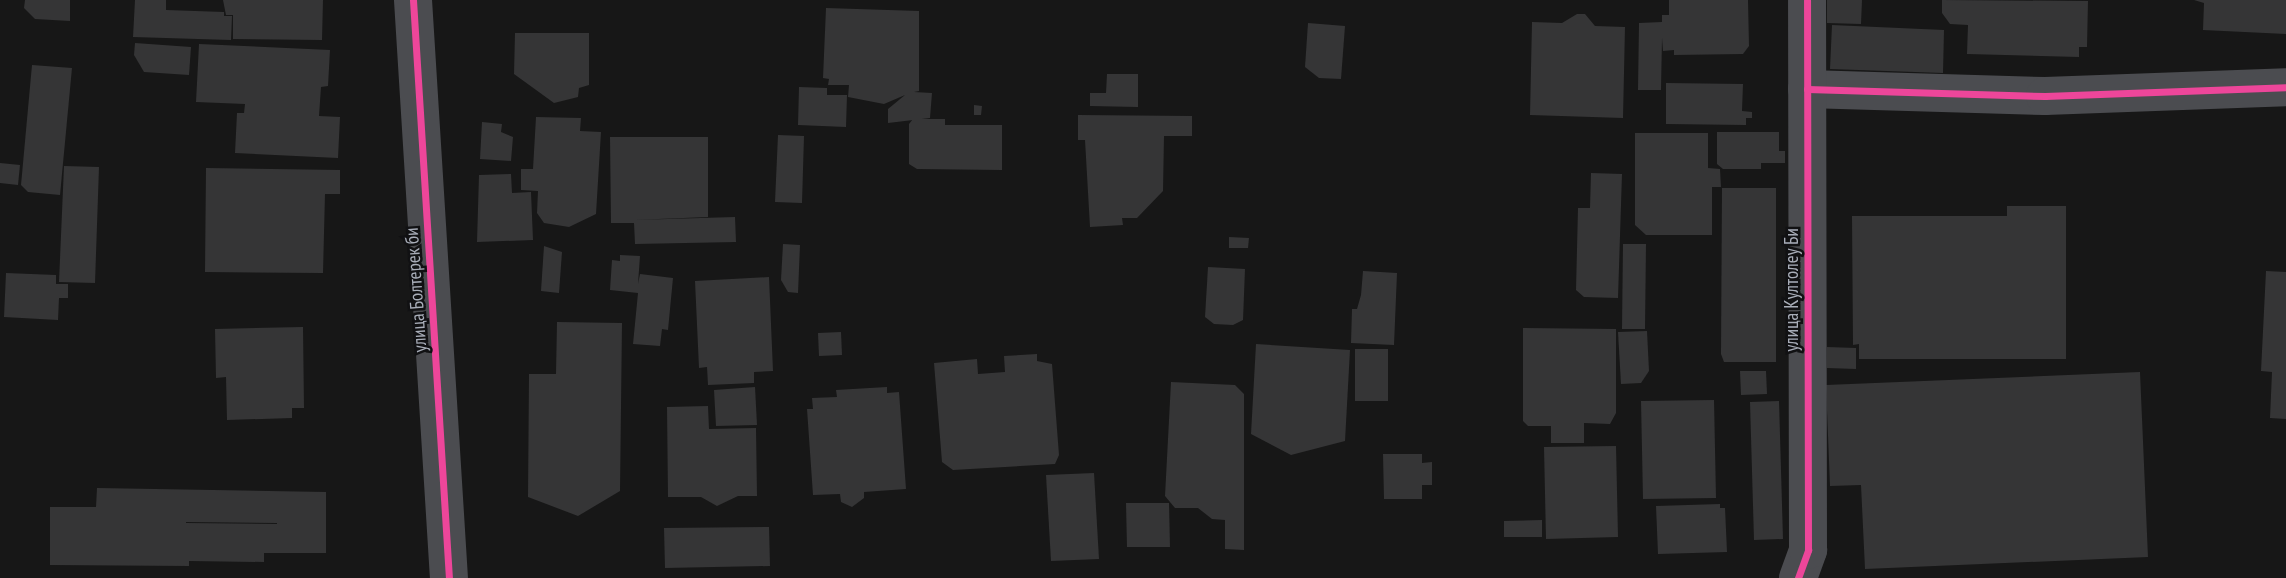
<!DOCTYPE html>
<meta charset="utf-8">
<style>
body{margin:0}
#map{position:relative;width:2286px;height:578px;overflow:hidden;background:#171717;font-family:"PT Sans Narrow",sans-serif}
div>[style]{position:absolute}
.building>*{inset:0;background:#353536}
.street>*{height:38px;margin:-19px;padding:0 19px;transform-origin:19px;border-radius:19px;background:#4b4c50}
.cycleway>*{height:7px;margin:-3.5px;padding:0 3.5px;transform-origin:3.5px;border-radius:3.5px;background:#ed469a}
span{translate:-50% -50%;white-space:nowrap;text-align:center;line-height:1.15;-webkit-text-stroke:5px #111113;paint-order:stroke}
.street-label{font-size:19px;color:#a8adb8}
</style>
<div id="map">
<div class="building">
<i style="clip-path:polygon(25px 0,70px 0,70px 21px,35px 19px,24px 8px)"></i>
<i style="clip-path:polygon(135px 0,166px 0,166px 10px,224px 12px,224px 16px,232px 16px,231px 40px,133px 37px)"></i>
<i style="clip-path:polygon(223px 0,323px 0,322px 40px,233px 39px,233px 15px,226px 15px)"></i>
<i style="clip-path:polygon(1669px 0,1748px 0,1749px 46px,1743px 54px,1674px 55px,1674px 50px,1663px 51px,1662px 38px,1661px 90px,1638px 90px,1639px 23px,1662px 22px,1662px 15px,1669px 15px)"></i>
<i style="clip-path:polygon(1827px 0,1862px 0,1861px 24px,1827px 23px)"></i>
<i style="clip-path:polygon(1942px 0,2088px 1px,2087px 47px,2079px 47px,2079px 57px,1967px 54px,1968px 25px,1950px 24px,1942px 13px)"></i>
<i style="clip-path:polygon(2194px 0,2286px 0,2286px 34px,2203px 30px,2204px 3px)"></i>
<i style="clip-path:polygon(826px 8px,919px 11px,919px 91px,914px 92px,932px 93px,930px 118px,888px 123px,888px 109px,905px 95px,884px 104px,848px 97px,849px 85px,828px 85px,829px 79px,823px 78px)"></i>
<i style="clip-path:polygon(1577px 14px,1585px 14px,1595px 26px,1625px 27px,1623px 118px,1530px 115px,1532px 22px,1562px 23px)"></i>
<i style="clip-path:polygon(1308px 23px,1345px 26px,1341px 79px,1319px 78px,1305px 67px)"></i>
<i style="clip-path:polygon(1832px 25px,1944px 30px,1943px 73px,1830px 69px)"></i>
<i style="clip-path:polygon(515px 33px,589px 33px,589px 85px,579px 88px,578px 97px,554px 103px,514px 74px)"></i>
<i style="clip-path:polygon(135px 43px,191px 47px,189px 75px,144px 72px,134px 55px)"></i>
<i style="clip-path:polygon(199px 44px,330px 50px,328px 86px,321px 87px,319px 116px,340px 117px,338px 158px,235px 153px,237px 113px,244px 113px,245px 104px,196px 102px)"></i>
<i style="clip-path:polygon(32px 65px,72px 68px,60px 195px,28px 192px,21px 185px)"></i>
<i style="clip-path:polygon(1107px 74px,1138px 74px,1138px 107px,1090px 106px,1090px 93px,1106px 93px)"></i>
<i style="clip-path:polygon(1666px 83px,1743px 84px,1742px 111px,1752px 112px,1752px 118px,1746px 118px,1746px 125px,1666px 124px)"></i>
<i style="clip-path:polygon(799px 87px,827px 88px,827px 95px,847px 95px,846px 127px,798px 125px)"></i>
<i style="clip-path:polygon(974px 105px,982px 106px,981px 115px,974px 115px)"></i>
<i style="clip-path:polygon(1078px 115px,1192px 116px,1192px 136px,1164px 136px,1163px 191px,1137px 218px,1122px 218px,1123px 225px,1090px 227px,1085px 140px,1078px 140px)"></i>
<i style="clip-path:polygon(536px 117px,581px 118px,580px 131px,601px 132px,596px 214px,569px 227px,544px 223px,537px 213px,538px 191px,521px 190px,521px 169px,533px 169px)"></i>
<i style="clip-path:polygon(913px 119px,945px 119px,945px 125px,1002px 125px,1002px 170px,917px 169px,909px 164px,909px 124px)"></i>
<i style="clip-path:polygon(482px 122px,502px 124px,501px 132px,513px 137px,511px 161px,480px 159px)"></i>
<i style="clip-path:polygon(1717px 132px,1779px 132px,1779px 151px,1785px 151px,1785px 163px,1761px 163px,1761px 169px,1723px 169px,1717px 164px)"></i>
<i style="clip-path:polygon(1635px 133px,1708px 133px,1708px 168px,1720px 169px,1721px 187px,1712px 187px,1712px 235px,1646px 235px,1635px 225px)"></i>
<i style="clip-path:polygon(778px 135px,804px 136px,802px 203px,775px 202px)"></i>
<i style="clip-path:polygon(610px 137px,708px 137px,708px 217px,634px 220px,735px 217px,736px 242px,635px 244px,634px 223px,611px 223px)"></i>
<i style="clip-path:polygon(0 163px,20px 165px,18px 185px,0 183px)"></i>
<i style="clip-path:polygon(64px 166px,99px 167px,95px 283px,59px 282px)"></i>
<i style="clip-path:polygon(206px 168px,340px 170px,340px 194px,325px 194px,323px 273px,205px 272px)"></i>
<i style="clip-path:polygon(1591px 173px,1622px 174px,1618px 298px,1584px 297px,1576px 290px,1578px 208px,1590px 208px)"></i>
<i style="clip-path:polygon(511px 174px,512px 193px,531px 192px,533px 240px,477px 242px,479px 175px)"></i>
<i style="clip-path:polygon(1722px 188px,1776px 188px,1776px 362px,1724px 362px,1721px 354px)"></i>
<i style="clip-path:polygon(2007px 206px,2066px 206px,2066px 359px,1859px 359px,1859px 344px,1853px 345px,1852px 216px,2007px 216px)"></i>
<i style="clip-path:polygon(1229px 237px,1249px 238px,1248px 248px,1229px 248px)"></i>
<i style="clip-path:polygon(783px 244px,800px 245px,798px 293px,788px 292px,781px 280px)"></i>
<i style="clip-path:polygon(1623px 244px,1646px 244px,1645px 329px,1622px 329px)"></i>
<i style="clip-path:polygon(544px 246px,562px 252px,559px 293px,541px 291px)"></i>
<i style="clip-path:polygon(620px 255px,640px 256px,638px 284px,640px 274px,673px 278px,668px 330px,662px 329px,660px 346px,633px 344px,638px 293px,610px 290px,612px 260px,620px 261px)"></i>
<i style="clip-path:polygon(1208px 267px,1245px 269px,1243px 320px,1233px 325px,1214px 324px,1205px 317px)"></i>
<i style="clip-path:polygon(1363px 271px,1397px 273px,1394px 345px,1351px 343px,1352px 309px,1357px 309px,1361px 295px)"></i>
<i style="clip-path:polygon(2266px 271px,2286px 272px,2286px 419px,2270px 418px,2272px 372px,2261px 371px)"></i>
<i style="clip-path:polygon(6px 273px,56px 275px,56px 284px,68px 284px,68px 298px,59px 298px,58px 320px,4px 317px)"></i>
<i style="clip-path:polygon(769px 277px,773px 371px,754px 372px,754px 383px,708px 385px,707px 367px,699px 368px,695px 281px)"></i>
<i style="clip-path:polygon(557px 322px,622px 323px,620px 491px,578px 516px,528px 497px,529px 374px,556px 374px)"></i>
<i style="clip-path:polygon(303px 327px,304px 408px,292px 408px,292px 418px,227px 420px,226px 377px,216px 378px,215px 329px)"></i>
<i style="clip-path:polygon(1523px 328px,1616px 329px,1616px 413px,1610px 424px,1584px 423px,1584px 443px,1551px 443px,1551px 426px,1528px 426px,1523px 421px)"></i>
<i style="clip-path:polygon(1647px 331px,1649px 371px,1641px 383px,1621px 384px,1618px 332px)"></i>
<i style="clip-path:polygon(841px 332px,842px 355px,819px 356px,818px 333px)"></i>
<i style="clip-path:polygon(1256px 344px,1350px 350px,1345px 441px,1291px 455px,1251px 434px)"></i>
<i style="clip-path:polygon(1827px 347px,1856px 348px,1856px 369px,1827px 368px)"></i>
<i style="clip-path:polygon(1355px 349px,1388px 349px,1388px 401px,1355px 401px)"></i>
<i style="clip-path:polygon(1037px 354px,1037px 361px,1052px 364px,1059px 455px,1055px 464px,953px 470px,942px 462px,934px 363px,977px 359px,978px 374px,1005px 372px,1004px 356px)"></i>
<i style="clip-path:polygon(1740px 371px,1766px 371px,1767px 394px,1741px 395px)"></i>
<i style="clip-path:polygon(2140px 372px,2148px 557px,1865px 569px,1861px 485px,1830px 486px,1826px 385px)"></i>
<i style="clip-path:polygon(1171px 382px,1235px 385px,1244px 394px,1244px 550px,1225px 549px,1225px 520px,1212px 519px,1198px 508px,1175px 508px,1165px 496px)"></i>
<i style="clip-path:polygon(755px 387px,757px 425px,716px 426px,714px 390px)"></i>
<i style="clip-path:polygon(887px 387px,887px 393px,899px 392px,906px 489px,864px 492px,864px 498px,852px 507px,841px 502px,840px 494px,813px 495px,807px 409px,813px 409px,812px 398px,837px 397px,836px 390px)"></i>
<i style="clip-path:polygon(1714px 400px,1716px 498px,1643px 499px,1641px 401px)"></i>
<i style="clip-path:polygon(1779px 401px,1783px 539px,1754px 540px,1750px 402px)"></i>
<i style="clip-path:polygon(708px 406px,709px 429px,756px 428px,757px 496px,738px 496px,717px 506px,701px 497px,668px 497px,667px 407px)"></i>
<i style="clip-path:polygon(1616px 446px,1618px 537px,1546px 539px,1544px 447px)"></i>
<i style="clip-path:polygon(1383px 454px,1422px 454px,1422px 463px,1432px 462px,1432px 485px,1422px 485px,1422px 499px,1384px 499px)"></i>
<i style="clip-path:polygon(1094px 473px,1099px 559px,1051px 561px,1046px 475px)"></i>
<i style="clip-path:polygon(evenodd,97px 488px,326px 492px,326px 553px,264px 553px,264px 562px,189px 561px,189px 566px,50px 565px,50px 507px,96px 507px,97px 488px,186px 522px,277px 523px,277px 524px,186px 523px,186px 522px)"></i>
<i style="clip-path:polygon(1126px 503px,1169px 503px,1170px 547px,1127px 547px)"></i>
<i style="clip-path:polygon(1720px 504px,1720px 508px,1725px 508px,1727px 552px,1658px 554px,1656px 506px)"></i>
<i style="clip-path:polygon(1542px 520px,1542px 537px,1504px 537px,1504px 521px)"></i>
<i style="clip-path:polygon(769px 527px,770px 566px,665px 568px,664px 528px)"></i>
</div>
<div class="street">
<i style="left:413px;top:0;width:579px;rotate:86.44deg"></i>
<i style="left:1807px;top:89px;width:238px;rotate:1.7deg"></i>
<i style="left:2045px;top:96px;width:241px;rotate:-2.1deg"></i>
<i style="left:1798px;top:578px;width:30px;rotate:-70deg"></i>
<i style="left:1808px;top:550px;width:550px;rotate:-90.1deg"></i>
</div>
<div class="cycleway">
<i style="left:413px;top:0;width:579px;rotate:86.44deg"></i>
<i style="left:1807px;top:89px;width:238px;rotate:1.7deg"></i>
<i style="left:2045px;top:96px;width:241px;rotate:-2.1deg"></i>
<i style="left:1798px;top:578px;width:30px;rotate:-70deg"></i>
<i style="left:1808px;top:550px;width:550px;rotate:-90.1deg"></i>
</div>
<div class="street-label">
<span style="left:416px;top:290px;rotate:-94deg">улица Болтерек би</span>
<span style="left:1792px;top:290px;rotate:-90deg">улица Култолеу Би</span>
</div>
</div>
